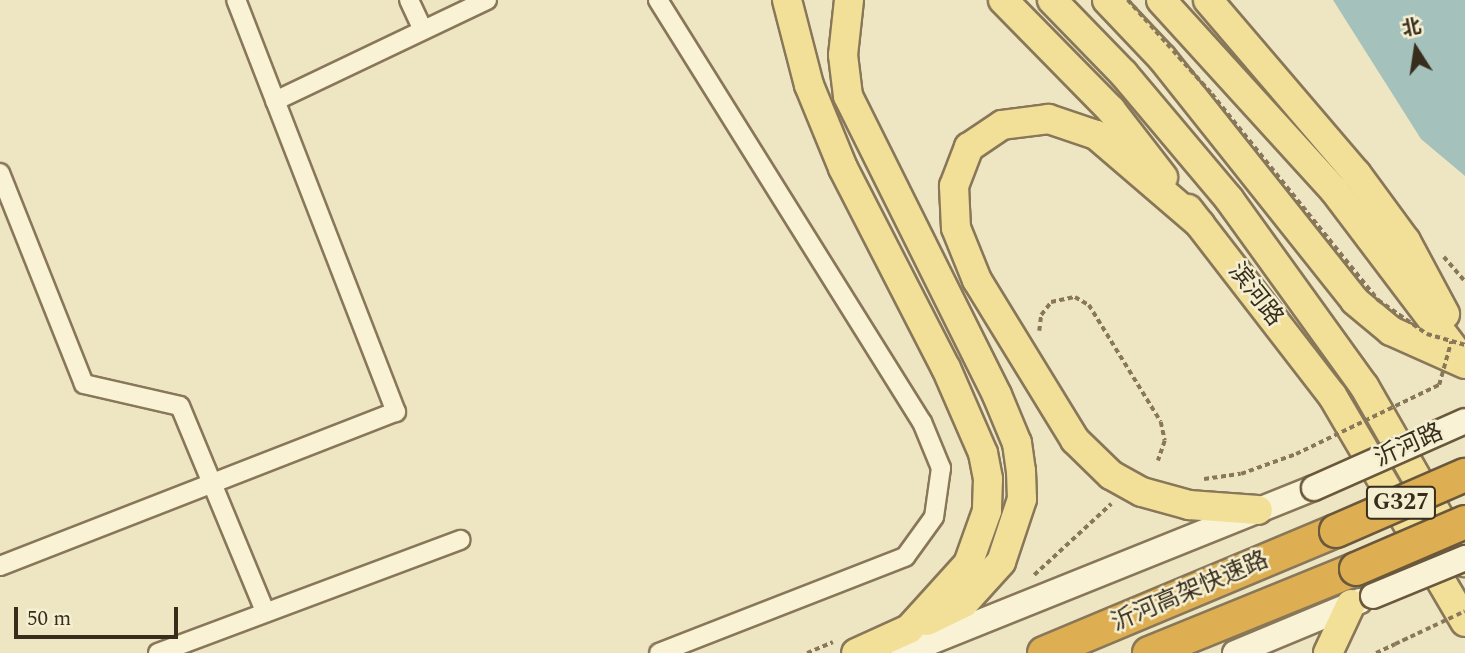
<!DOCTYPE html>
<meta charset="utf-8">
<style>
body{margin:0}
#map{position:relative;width:1465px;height:653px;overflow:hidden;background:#eee6c2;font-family:Spectral,"Noto Sans SC",serif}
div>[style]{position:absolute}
.water>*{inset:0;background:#a4c1bb}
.path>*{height:3.5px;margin-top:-1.75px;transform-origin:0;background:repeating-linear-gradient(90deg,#887759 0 5px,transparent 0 8.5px)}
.roads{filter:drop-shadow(2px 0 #887759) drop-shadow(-2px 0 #887759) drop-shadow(0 2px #887759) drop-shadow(0 -2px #887759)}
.street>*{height:18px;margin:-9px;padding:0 9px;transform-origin:9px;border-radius:9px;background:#f9f2d5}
.secondary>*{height:24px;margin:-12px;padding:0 12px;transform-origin:12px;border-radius:12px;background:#f9f2d5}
.primary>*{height:28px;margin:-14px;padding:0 14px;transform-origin:14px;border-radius:14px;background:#f2e099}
.highway>*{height:32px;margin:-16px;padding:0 16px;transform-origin:16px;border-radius:16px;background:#deaf52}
.path-bridge>*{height:3.5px;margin-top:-1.75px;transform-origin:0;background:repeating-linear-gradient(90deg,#887759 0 5px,transparent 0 8.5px)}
.bridges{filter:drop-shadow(2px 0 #6a583c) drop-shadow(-2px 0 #6a583c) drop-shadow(0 2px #6a583c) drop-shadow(0 -2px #6a583c)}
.secondary-bridge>*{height:24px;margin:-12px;padding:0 12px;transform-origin:12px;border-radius:12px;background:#f9f2d5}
.highway-bridge>*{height:32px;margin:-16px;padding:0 16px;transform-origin:16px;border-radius:16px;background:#deaf52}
span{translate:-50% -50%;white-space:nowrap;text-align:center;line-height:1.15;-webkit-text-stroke:5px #f5efd1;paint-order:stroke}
.shield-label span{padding:2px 5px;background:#f5efd1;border:2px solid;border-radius:5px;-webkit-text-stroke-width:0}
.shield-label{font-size:23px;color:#382d1d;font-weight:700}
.street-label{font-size:24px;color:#382d1d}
.north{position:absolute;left:1381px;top:14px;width:70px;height:70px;-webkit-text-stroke:5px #f5efd1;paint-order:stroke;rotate:348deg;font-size:19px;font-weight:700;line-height:28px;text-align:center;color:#382d1d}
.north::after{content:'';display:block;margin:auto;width:24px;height:32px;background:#382d1d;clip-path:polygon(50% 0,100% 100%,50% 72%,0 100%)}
.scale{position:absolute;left:14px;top:607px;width:164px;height:32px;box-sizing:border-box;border:4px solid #382d1d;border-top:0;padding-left:9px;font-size:21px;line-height:24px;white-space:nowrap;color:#382d1d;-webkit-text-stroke:5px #f5efd1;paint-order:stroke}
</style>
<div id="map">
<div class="water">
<i style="clip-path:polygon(1333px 0,1465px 0,1465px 176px,1421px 139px)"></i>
</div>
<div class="path">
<i style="left:1444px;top:257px;width:32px;rotate:49deg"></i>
<i style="left:1039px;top:331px;width:16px;rotate:-83deg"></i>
<i style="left:1041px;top:315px;width:16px;rotate:-52deg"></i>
<i style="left:1051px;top:302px;width:25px;rotate:-12deg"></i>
<i style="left:1075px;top:297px;width:16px;rotate:30deg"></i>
<i style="left:1089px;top:305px;width:137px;rotate:58.4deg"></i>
<i style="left:1161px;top:422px;width:19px;rotate:78deg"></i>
<i style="left:1165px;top:441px;width:21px;rotate:109deg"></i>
<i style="left:1204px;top:479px;width:37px;rotate:-8deg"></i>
<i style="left:1241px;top:474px;width:59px;rotate:-20deg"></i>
<i style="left:1034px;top:575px;width:105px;rotate:-42.7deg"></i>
<i style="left:807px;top:653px;width:28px;rotate:-23deg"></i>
<i style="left:1376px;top:653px;width:21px;rotate:-25deg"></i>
</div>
<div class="roads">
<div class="street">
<i style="left:409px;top:0;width:33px;rotate:65deg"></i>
<i style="left:658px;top:0;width:498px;rotate:58deg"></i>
<i style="left:922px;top:422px;width:50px;rotate:67.6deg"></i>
<i style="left:941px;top:468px;width:49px;rotate:98.1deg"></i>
<i style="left:934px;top:517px;width:49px;rotate:125.9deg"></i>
<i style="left:905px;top:557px;width:264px;rotate:158.7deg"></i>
<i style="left:275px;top:101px;width:235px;rotate:-25.5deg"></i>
<i style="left:0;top:173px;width:227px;rotate:68.3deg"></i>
<i style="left:84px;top:384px;width:98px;rotate:12.9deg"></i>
<i style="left:180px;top:406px;width:222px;rotate:67.5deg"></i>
<i style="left:0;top:566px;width:425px;rotate:-21.3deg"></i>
<i style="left:396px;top:412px;width:442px;rotate:-111.2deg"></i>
<i style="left:158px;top:653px;width:323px;rotate:-20.5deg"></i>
</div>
<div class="secondary">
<i style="left:903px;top:653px;width:443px;rotate:-21.9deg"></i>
<i style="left:1235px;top:653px;width:135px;rotate:-22.6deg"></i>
</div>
<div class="primary">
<i style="left:787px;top:0;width:88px;rotate:75.5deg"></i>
<i style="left:809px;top:85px;width:90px;rotate:67.7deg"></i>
<i style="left:843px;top:168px;width:225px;rotate:62.8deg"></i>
<i style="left:946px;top:368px;width:93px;rotate:66.5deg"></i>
<i style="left:983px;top:453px;width:26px;rotate:79deg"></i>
<i style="left:988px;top:479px;width:32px;rotate:92deg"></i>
<i style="left:987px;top:511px;width:56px;rotate:109.7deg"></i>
<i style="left:968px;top:564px;width:88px;rotate:132.2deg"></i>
<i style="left:909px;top:629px;width:58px;rotate:155.6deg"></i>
<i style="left:849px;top:0;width:55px;rotate:96.2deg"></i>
<i style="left:843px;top:55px;width:41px;rotate:83deg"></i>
<i style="left:848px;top:96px;width:334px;rotate:63.5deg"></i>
<i style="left:997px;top:395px;width:52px;rotate:67.4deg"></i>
<i style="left:1017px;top:443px;width:28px;rotate:82deg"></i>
<i style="left:1021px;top:471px;width:28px;rotate:88deg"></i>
<i style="left:1022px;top:499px;width:66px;rotate:108.4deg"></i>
<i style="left:1001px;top:562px;width:55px;rotate:132.1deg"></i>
<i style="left:964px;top:603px;width:41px;rotate:154.1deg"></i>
<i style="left:1003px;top:0;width:154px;rotate:45.5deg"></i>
<i style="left:1111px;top:110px;width:85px;rotate:52.2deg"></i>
<i style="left:1052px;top:0;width:102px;rotate:45.8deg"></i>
<i style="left:1123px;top:73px;width:165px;rotate:49.9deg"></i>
<i style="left:1229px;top:199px;width:231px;rotate:54.2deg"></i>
<i style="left:1364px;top:386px;width:203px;rotate:60.2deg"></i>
<i style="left:1107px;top:0;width:80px;rotate:46.5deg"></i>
<i style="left:1162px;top:58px;width:310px;rotate:51.5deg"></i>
<i style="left:1355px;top:301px;width:47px;rotate:39.8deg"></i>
<i style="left:1391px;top:331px;width:81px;rotate:24deg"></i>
<i style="left:1161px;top:0;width:257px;rotate:47.7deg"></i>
<i style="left:1334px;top:190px;width:217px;rotate:52.9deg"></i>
<i style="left:1208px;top:0;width:228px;rotate:49.5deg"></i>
<i style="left:1356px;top:173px;width:84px;rotate:53.7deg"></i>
<i style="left:1406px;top:241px;width:83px;rotate:61.9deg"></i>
<i style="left:1188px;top:209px;width:235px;rotate:52.3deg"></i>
<i style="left:1332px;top:395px;width:263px;rotate:59.6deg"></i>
<i style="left:1200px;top:224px;width:137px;rotate:-139.4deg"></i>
<i style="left:1096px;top:135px;width:50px;rotate:-161.2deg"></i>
<i style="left:1049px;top:119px;width:47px;rotate:172.7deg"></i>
<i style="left:1002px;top:125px;width:40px;rotate:146deg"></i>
<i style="left:969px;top:147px;width:42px;rotate:111deg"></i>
<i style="left:954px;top:186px;width:42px;rotate:87.3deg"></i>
<i style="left:956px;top:228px;width:56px;rotate:68deg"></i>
<i style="left:977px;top:280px;width:188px;rotate:58.5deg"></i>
<i style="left:1075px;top:440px;width:50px;rotate:44.2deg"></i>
<i style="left:1111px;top:475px;width:35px;rotate:29deg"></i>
<i style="left:1142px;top:492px;width:49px;rotate:15.5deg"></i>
<i style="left:1189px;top:505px;width:69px;rotate:4.1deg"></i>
<i style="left:1328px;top:653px;width:54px;rotate:-64.9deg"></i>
</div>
<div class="highway">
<i style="left:1044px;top:653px;width:316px;rotate:-22.7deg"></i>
<i style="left:1149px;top:653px;width:223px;rotate:-22.1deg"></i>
</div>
</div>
<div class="path-bridge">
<i style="left:1128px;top:0;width:126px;rotate:48.2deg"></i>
<i style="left:1212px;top:94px;width:265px;rotate:51.1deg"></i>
<i style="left:1378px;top:300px;width:60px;rotate:34.8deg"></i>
<i style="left:1427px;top:334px;width:40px;rotate:16deg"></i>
<i style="left:1296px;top:454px;width:159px;rotate:-25.8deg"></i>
<i style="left:1439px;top:385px;width:45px;rotate:-74.4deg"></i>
<i style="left:1395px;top:644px;width:77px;rotate:-25.2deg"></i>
</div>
<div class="bridges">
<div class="secondary-bridge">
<i style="left:1314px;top:488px;width:165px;rotate:-23.9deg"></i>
<i style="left:1373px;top:596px;width:100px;rotate:-22.4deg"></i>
</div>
<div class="highway-bridge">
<i style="left:1336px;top:531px;width:141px;rotate:-23.5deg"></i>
<i style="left:1356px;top:569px;width:119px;rotate:-23.3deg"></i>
</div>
</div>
<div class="shield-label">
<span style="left:1401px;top:503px">G327</span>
</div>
<div class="street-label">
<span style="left:1255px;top:295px;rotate:52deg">滨河路</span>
<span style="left:1409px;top:446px;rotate:-24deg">沂河路</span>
<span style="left:1190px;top:592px;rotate:-23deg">沂河高架快速路</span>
</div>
<div class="north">北</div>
<div class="scale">50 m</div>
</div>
